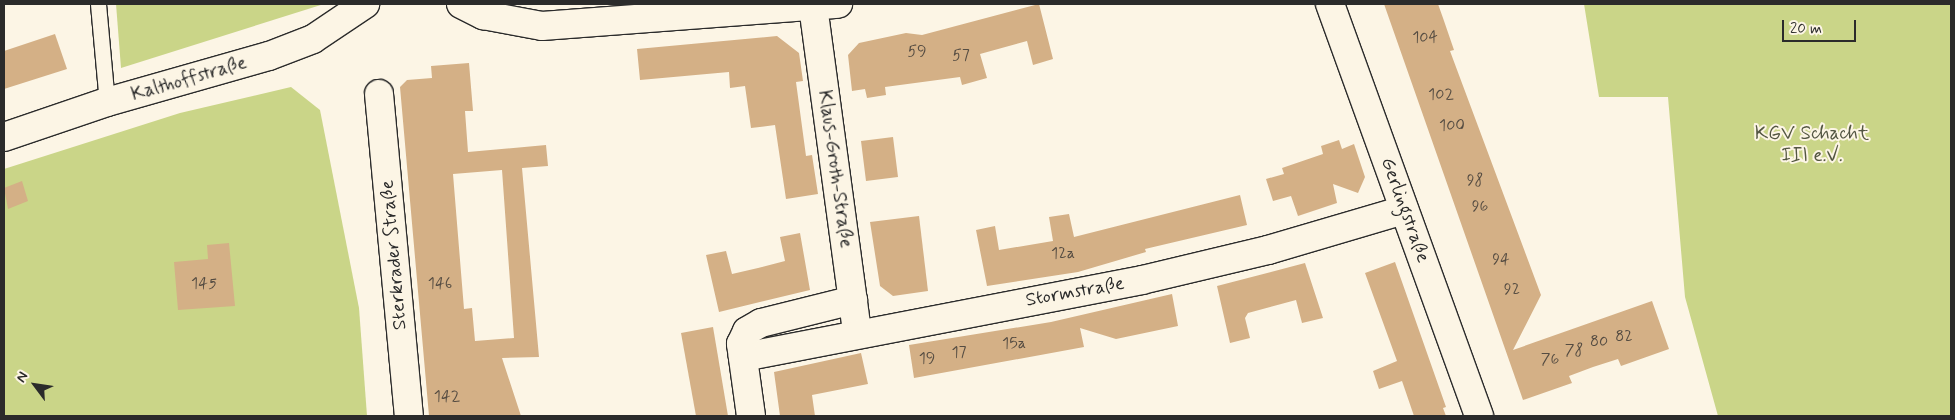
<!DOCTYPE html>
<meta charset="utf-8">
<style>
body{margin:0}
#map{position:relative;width:1955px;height:420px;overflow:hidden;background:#fcf5e5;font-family:Mynerve,sans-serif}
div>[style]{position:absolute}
.green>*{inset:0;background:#cad588}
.building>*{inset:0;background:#d4b086}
.roads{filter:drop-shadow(1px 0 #2b2b2b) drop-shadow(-1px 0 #2b2b2b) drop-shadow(0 1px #2b2b2b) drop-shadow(0 -1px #2b2b2b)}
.lane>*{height:15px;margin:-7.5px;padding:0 7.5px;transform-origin:7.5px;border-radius:7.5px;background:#fcf5e5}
.street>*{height:28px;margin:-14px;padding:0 14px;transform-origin:14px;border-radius:14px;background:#fcf5e5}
span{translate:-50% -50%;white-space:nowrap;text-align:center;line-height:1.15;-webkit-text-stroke:4px #fcf5e5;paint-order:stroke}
.number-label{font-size:16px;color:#554c42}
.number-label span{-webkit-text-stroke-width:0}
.street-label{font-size:19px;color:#2b2b2b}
.park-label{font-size:19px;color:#535642}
.frame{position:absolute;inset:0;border:5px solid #2b2b2b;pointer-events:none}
.north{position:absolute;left:10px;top:360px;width:50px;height:50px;-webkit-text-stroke:4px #fcf5e5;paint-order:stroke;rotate:301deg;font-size:14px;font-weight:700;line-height:20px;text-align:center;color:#2b2b2b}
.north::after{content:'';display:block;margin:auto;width:18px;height:22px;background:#2b2b2b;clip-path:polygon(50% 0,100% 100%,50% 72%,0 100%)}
.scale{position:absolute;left:1782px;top:20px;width:74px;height:22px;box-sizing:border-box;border:2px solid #2b2b2b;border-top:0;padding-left:6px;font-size:15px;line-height:18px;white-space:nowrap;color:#2b2b2b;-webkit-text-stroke:4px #fcf5e5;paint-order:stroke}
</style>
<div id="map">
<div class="green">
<i style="clip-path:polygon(116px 4px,324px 4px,121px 68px)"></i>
<i style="clip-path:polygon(1584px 4px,1951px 4px,1951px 416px,1718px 416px,1685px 297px,1668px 97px,1599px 97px)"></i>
<i style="clip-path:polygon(291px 87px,320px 110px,359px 308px,367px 416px,4px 416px,4px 169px,180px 113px)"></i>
</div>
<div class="building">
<i style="clip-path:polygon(1039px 4px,1053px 59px,1033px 65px,1027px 41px,980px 54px,987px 78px,962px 85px,960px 77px,885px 87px,886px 95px,867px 98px,865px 89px,852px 91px,848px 55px,859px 43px,906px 33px,922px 35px)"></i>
<i style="clip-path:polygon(1384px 4px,1438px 4px,1443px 18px,1454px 50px,1450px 51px,1541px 295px,1513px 350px,1652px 301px,1669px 349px,1621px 366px,1618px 359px,1593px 367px,1569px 376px,1572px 383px,1523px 400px)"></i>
<i style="clip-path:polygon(55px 34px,67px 69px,4px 89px,4px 51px)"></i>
<i style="clip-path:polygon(777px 36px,799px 53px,803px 81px,796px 82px,806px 156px,812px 155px,818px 194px,786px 199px,775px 125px,751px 128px,745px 86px,730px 88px,729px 72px,640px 80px,637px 49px)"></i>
<i style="clip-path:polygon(evenodd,469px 63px,473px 111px,465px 111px,468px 152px,546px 145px,548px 166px,522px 168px,539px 357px,502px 358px,521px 416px,429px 416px,400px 87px,407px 80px,432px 78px,431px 66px,469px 63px,502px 170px,514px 338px,475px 341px,472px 308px,464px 309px,453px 174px,502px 170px)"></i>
<i style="clip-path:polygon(893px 137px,898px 177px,866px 181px,861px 141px)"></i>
<i style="clip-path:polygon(1339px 140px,1342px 149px,1354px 144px,1365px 177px,1358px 193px,1333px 184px,1337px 203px,1298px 216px,1291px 196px,1273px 201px,1266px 179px,1284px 174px,1282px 168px,1323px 154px,1321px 146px)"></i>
<i style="clip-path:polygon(22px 181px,28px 201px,8px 209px,4px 188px)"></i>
<i style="clip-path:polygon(1240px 195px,1247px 225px,1145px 249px,1146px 252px,1078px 272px,987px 286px,976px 230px,995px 226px,999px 250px,1053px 241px,1049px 217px,1069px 214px,1074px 237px)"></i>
<i style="clip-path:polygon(919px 216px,928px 291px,893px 296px,880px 286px,870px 222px)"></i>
<i style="clip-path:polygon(800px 233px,810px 290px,719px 312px,706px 255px,726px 251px,732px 274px,758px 268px,785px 261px,780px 237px)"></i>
<i style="clip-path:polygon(229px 243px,235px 306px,178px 310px,174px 262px,208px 259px,207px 245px)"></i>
<i style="clip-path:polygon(1395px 262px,1446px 407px,1443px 408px,1446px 416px,1414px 416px,1402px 381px,1379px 389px,1373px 371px,1397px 361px,1365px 273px)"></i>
<i style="clip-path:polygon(1305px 263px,1323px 318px,1302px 323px,1296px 300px,1248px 313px,1245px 318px,1250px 338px,1230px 343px,1217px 286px)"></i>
<i style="clip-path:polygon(1172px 294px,1178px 326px,1116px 339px,1080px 328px,1084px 347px,914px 378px,909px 345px,1051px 322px)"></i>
<i style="clip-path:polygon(713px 327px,728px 416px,696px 416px,681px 333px)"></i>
<i style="clip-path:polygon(861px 353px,868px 384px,812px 395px,815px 416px,780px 416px,774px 372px)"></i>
</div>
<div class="roads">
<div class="lane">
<i style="left:98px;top:4px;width:98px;rotate:84.8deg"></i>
</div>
<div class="street">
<i style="left:461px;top:4px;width:25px;rotate:27deg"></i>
<i style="left:483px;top:15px;width:60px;rotate:10.6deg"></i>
<i style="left:542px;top:26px;width:297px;rotate:-4.3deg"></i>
<i style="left:1330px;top:4px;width:438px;rotate:70.1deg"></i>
<i style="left:813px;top:6px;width:329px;rotate:82.3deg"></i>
<i style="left:379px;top:94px;width:323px;rotate:84.7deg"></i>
<i style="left:4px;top:137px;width:109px;rotate:-18.8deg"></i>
<i style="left:107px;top:102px;width:168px;rotate:-15.9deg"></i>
<i style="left:269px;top:56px;width:47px;rotate:-21.1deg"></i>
<i style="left:313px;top:39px;width:63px;rotate:-33.9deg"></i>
<i style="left:743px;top:357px;width:406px;rotate:-10.9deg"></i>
<i style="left:1142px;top:280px;width:130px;rotate:-13.4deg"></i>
<i style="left:1268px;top:250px;width:142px;rotate:-16.4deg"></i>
<i style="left:751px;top:416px;width:73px;rotate:-97.9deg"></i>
<i style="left:741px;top:344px;width:14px;rotate:-65deg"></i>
<i style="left:747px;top:331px;width:16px;rotate:-30deg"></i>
<i style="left:761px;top:323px;width:95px;rotate:-14deg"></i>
</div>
</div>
<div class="number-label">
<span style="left:1425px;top:38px">104</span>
<span style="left:917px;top:52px">59</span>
<span style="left:961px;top:56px">57</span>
<span style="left:1441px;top:95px">102</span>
<span style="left:1452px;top:126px">100</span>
<span style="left:1475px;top:181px">98</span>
<span style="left:1480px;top:207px">96</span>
<span style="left:1063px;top:254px">12a</span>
<span style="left:1501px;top:260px">94</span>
<span style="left:204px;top:284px">145</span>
<span style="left:440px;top:284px">146</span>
<span style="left:1512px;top:290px">92</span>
<span style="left:1624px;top:337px">82</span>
<span style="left:1599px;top:342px">80</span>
<span style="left:1014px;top:344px">15a</span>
<span style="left:1574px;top:351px">78</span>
<span style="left:959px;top:353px">17</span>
<span style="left:927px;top:359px">19</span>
<span style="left:1550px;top:360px">76</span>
<span style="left:447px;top:397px">142</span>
</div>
<div class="street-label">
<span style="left:189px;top:79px;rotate:-16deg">Kalthoffstraße</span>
<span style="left:835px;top:169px;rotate:82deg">Klaus-Groth-Straße</span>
<span style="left:1405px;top:210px;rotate:70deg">Gerlingstraße</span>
<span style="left:394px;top:255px;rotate:-95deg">Sterkrader Straße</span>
<span style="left:1075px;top:292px;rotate:-10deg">Stormstraße</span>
</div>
<div class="park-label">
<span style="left:1812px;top:145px">KGV Schacht<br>III e.V.</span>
</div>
<div class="frame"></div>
<div class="north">N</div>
<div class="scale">20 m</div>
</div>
